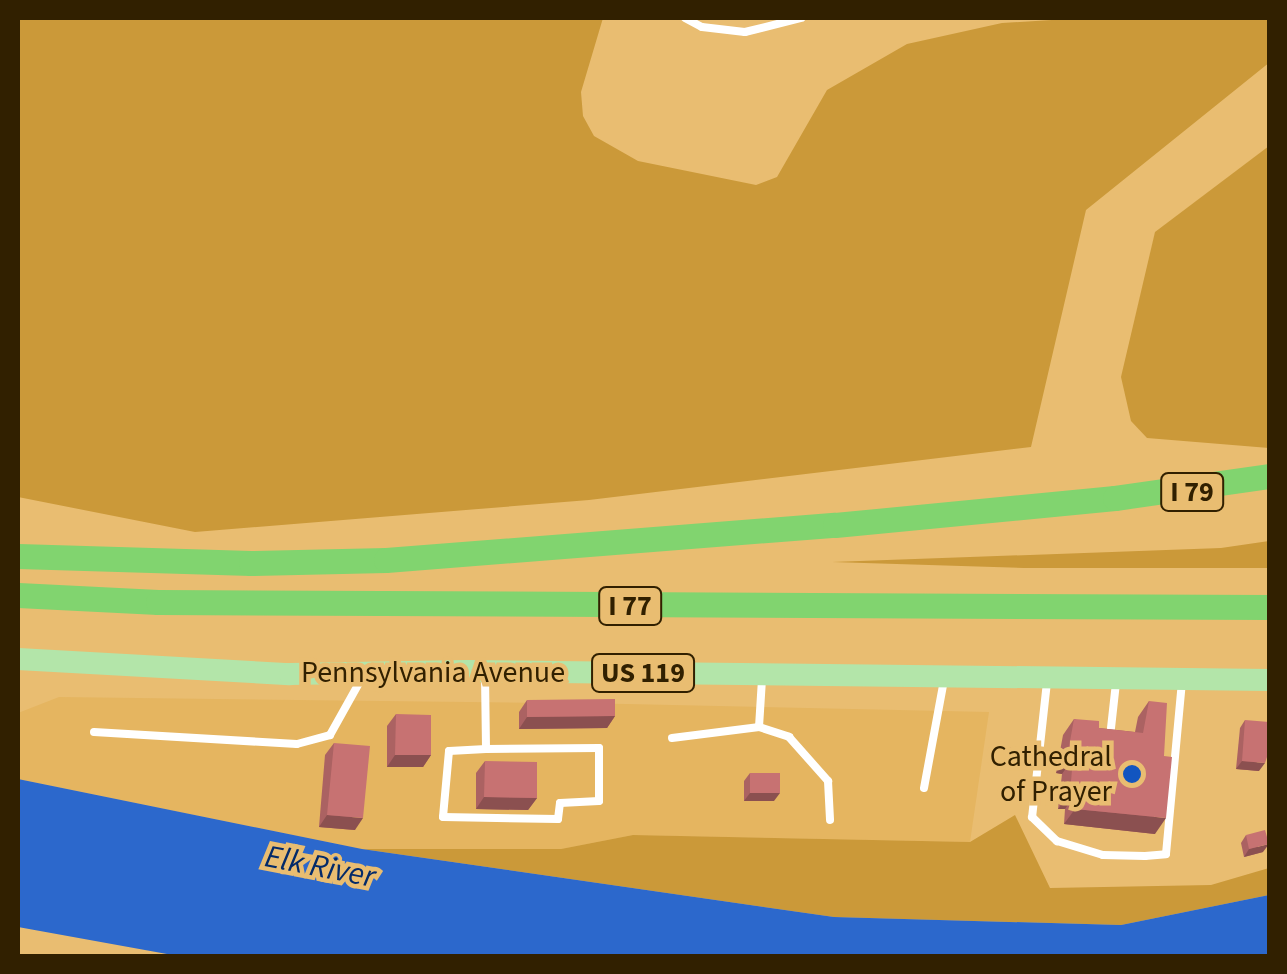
<!DOCTYPE html>
<style>
body{margin:0}
#map{position:relative;width:1287px;height:974px;overflow:hidden;background:#e9bd71;font-family:"Source Sans 3",sans-serif}
div>[style]{position:absolute}
.built>*{inset:0;background:#e5b560}
.green>*{inset:0;background:#cb9939}
.water>*{inset:0;background:#2c68cc}
.lane>*{height:8px;margin:-4px;padding:0 4px;transform-origin:4px;border-radius:4px;background:#fff}
.primary>*{height:22px;margin:-11px;padding:0 11px;transform-origin:11px;border-radius:11px;background:#b3e5a9}
.highway>*{height:25px;margin:-12.5px;padding:0 12.5px;transform-origin:12.5px;border-radius:12.5px;background:#81d46f}
.wall>*{inset:0;background:#ab6262}
.shaded-wall>*{inset:0;background:#8b5050}
.building>*{inset:0;background:#c77272}
.dots>*{width:28px;height:28px;translate:-50% -50%;box-sizing:border-box;border:5px solid #e9bd71;border-radius:50%}
span{translate:-50% -50%;white-space:nowrap;text-align:center;line-height:1.15;-webkit-text-stroke:9px #e9bd71;paint-order:stroke}
.shield-label span{padding:2px 8px;background:#e9bd71;border:2px solid;border-radius:8px;-webkit-text-stroke-width:0}
.shield-label{font-size:28px;color:#312000;font-weight:700}
.street-label{font-size:30px;color:#312000}
.poi-label{font-size:30px;color:#312000}
.right{translate:-100% -50%;text-align:right}
.water-label{font-size:32px;color:#032a69;font-style:italic}
.frame{position:absolute;inset:0;border:20px solid #312000;pointer-events:none}
</style>
<div id="map">
<div class="built">
<i style="clip-path:polygon(59px 697px,627px 704px,989px 712px,970px 842px,633px 835px,561px 849px,362px 849px,18px 779px,18px 713px)"></i>
</div>
<div class="green">
<i style="clip-path:polygon(18px 18px,603px 18px,581px 92px,583px 116px,594px 136px,638px 161px,756px 185px,777px 177px,827px 90px,907px 44px,1002px 23px,1083px 18px,1269px 18px,1270px 62px,1086px 210px,1031px 447px,589px 500px,195px 532px,18px 497px)"></i>
<i style="clip-path:polygon(1269px 146px,1269px 448px,1147px 438px,1131px 421px,1121px 377px,1155px 232px)"></i>
<i style="clip-path:polygon(1269px 541px,1269px 568px,1024px 568px,832px 562px,1221px 548px)"></i>
<i style="clip-path:polygon(1015px 815px,1050px 888px,1211px 885px,1269px 868px,1269px 895px,1121px 925px,834px 917px,362px 849px,561px 849px,633px 835px,970px 842px)"></i>
</div>
<div class="water">
<i style="clip-path:polygon(18px 779px,362px 849px,834px 917px,1121px 925px,1269px 895px,1269px 956px,178px 956px,18px 927px)"></i>
</div>
<div class="lane">
<i style="left:685px;top:18px;width:19px;rotate:28deg"></i>
<i style="left:702px;top:27px;width:43px;rotate:6.6deg"></i>
<i style="left:745px;top:32px;width:58px;rotate:-14deg"></i>
<i style="left:485px;top:676px;width:73px;rotate:89.2deg"></i>
<i style="left:486px;top:749px;width:37px;rotate:177deg"></i>
<i style="left:449px;top:751px;width:66px;rotate:95.2deg"></i>
<i style="left:443px;top:817px;width:115px;rotate:1deg"></i>
<i style="left:558px;top:819px;width:16px;rotate:-83deg"></i>
<i style="left:560px;top:803px;width:39px;rotate:-3deg"></i>
<i style="left:599px;top:801px;width:53px;rotate:-90deg"></i>
<i style="left:599px;top:748px;width:113px;rotate:179.5deg"></i>
<i style="left:1047px;top:682px;width:136px;rotate:96.3deg"></i>
<i style="left:1032px;top:817px;width:35px;rotate:44deg"></i>
<i style="left:1057px;top:841px;width:48px;rotate:16.9deg"></i>
<i style="left:1103px;top:855px;width:42px;rotate:1.4deg"></i>
<i style="left:1145px;top:856px;width:21px;rotate:-5deg"></i>
<i style="left:1166px;top:854px;width:174px;rotate:-84.7deg"></i>
<i style="left:759px;top:727px;width:32px;rotate:18deg"></i>
<i style="left:789px;top:737px;width:59px;rotate:48.4deg"></i>
<i style="left:828px;top:781px;width:39px;rotate:87deg"></i>
<i style="left:1111px;top:728px;width:45px;rotate:-83.7deg"></i>
<i style="left:94px;top:732px;width:203px;rotate:3.4deg"></i>
<i style="left:297px;top:744px;width:34px;rotate:-15deg"></i>
<i style="left:330px;top:735px;width:68px;rotate:-60.8deg"></i>
<i style="left:672px;top:738px;width:88px;rotate:-7.2deg"></i>
<i style="left:759px;top:727px;width:48px;rotate:-86.4deg"></i>
<i style="left:924px;top:788px;width:110px;rotate:-79.5deg"></i>
</div>
<div class="primary">
<i style="left:18px;top:659px;width:272px;rotate:3.2deg"></i>
<i style="left:290px;top:674px;width:178px;rotate:-1deg"></i>
<i style="left:468px;top:671px;width:802px;rotate:0.64deg"></i>
</div>
<div class="highway">
<i style="left:18px;top:556px;width:233px;rotate:1.7deg"></i>
<i style="left:251px;top:563px;width:135px;rotate:-1.3deg"></i>
<i style="left:386px;top:560px;width:450px;rotate:-4.5deg"></i>
<i style="left:835px;top:525px;width:281px;rotate:-5.5deg"></i>
<i style="left:1115px;top:498px;width:157px;rotate:-8.1deg"></i>
<i style="left:18px;top:595px;width:140px;rotate:2.9deg"></i>
<i style="left:158px;top:602px;width:1112px;rotate:0.26deg"></i>
</div>
<div class="wall">
<i style="clip-path:polygon(527px 700px,615px 716px,607px 728px,519px 729px,519px 712px)"></i>
<i style="clip-path:polygon(1149px 701px,1155px 834px,1064px 824px,1065px 809px,1058px 809px,1062px 774px,1056px 773px,1063px 735px,1074px 719px,1099px 728px,1135px 732px,1138px 717px)"></i>
<i style="clip-path:polygon(396px 714px,431px 755px,423px 767px,387px 767px,387px 726px)"></i>
<i style="clip-path:polygon(1245px 720px,1259px 771px,1236px 769px,1240px 728px)"></i>
<i style="clip-path:polygon(334px 743px,355px 830px,319px 827px,325px 755px)"></i>
<i style="clip-path:polygon(485px 761px,537px 798px,528px 810px,476px 809px,476px 773px)"></i>
<i style="clip-path:polygon(750px 773px,774px 801px,744px 801px,744px 781px)"></i>
<i style="clip-path:polygon(1246px 835px,1263px 852px,1244px 857px,1241px 843px)"></i>
</div>
<div class="shaded-wall">
<i style="clip-path:polygon(615px 716px,607px 728px,519px 729px,527px 717px)"></i>
<i style="clip-path:polygon(395px 755px,431px 755px,423px 767px,387px 767px)"></i>
<i style="clip-path:polygon(1067px 758px,1073px 758px,1062px 774px,1056px 773px)"></i>
<i style="clip-path:polygon(1242px 761px,1265px 763px,1259px 771px,1236px 769px)"></i>
<i style="clip-path:polygon(1006px 762px,1019px 764px,1016px 768px,1003px 766px)"></i>
<i style="clip-path:polygon(750px 793px,780px 793px,774px 801px,744px 801px)"></i>
<i style="clip-path:polygon(1070px 793px,1076px 793px,1065px 809px,1058px 809px)"></i>
<i style="clip-path:polygon(484px 797px,537px 798px,528px 810px,476px 809px)"></i>
<i style="clip-path:polygon(1075px 809px,1166px 818px,1155px 834px,1064px 824px)"></i>
<i style="clip-path:polygon(327px 815px,363px 818px,355px 830px,319px 827px)"></i>
<i style="clip-path:polygon(1269px 844px,1263px 852px,1244px 857px,1249px 849px)"></i>
</div>
<div class="building">
<i style="clip-path:polygon(615px 699px,615px 716px,527px 717px,527px 700px)"></i>
<i style="clip-path:polygon(1149px 701px,1167px 703px,1164px 756px,1172px 757px,1166px 818px,1075px 809px,1076px 793px,1070px 793px,1073px 758px,1067px 758px,1074px 719px,1099px 721px,1099px 728px,1143px 733px)"></i>
<i style="clip-path:polygon(396px 714px,431px 715px,431px 755px,395px 755px)"></i>
<i style="clip-path:polygon(1245px 720px,1269px 722px,1268px 736px,1270px 736px,1270px 748px,1265px 763px,1242px 761px)"></i>
<i style="clip-path:polygon(334px 743px,370px 746px,363px 818px,327px 815px)"></i>
<i style="clip-path:polygon(1009px 747px,1021px 749px,1019px 764px,1006px 762px)"></i>
<i style="clip-path:polygon(485px 761px,537px 762px,537px 798px,484px 797px)"></i>
<i style="clip-path:polygon(750px 773px,780px 773px,780px 793px,750px 793px)"></i>
<i style="clip-path:polygon(1265px 830px,1269px 844px,1249px 849px,1246px 835px)"></i>
</div>
<div class="dots">
<i style="left:1132px;top:774px;background:#1255c0"></i>
</div>
<div class="shield-label">
<span style="left:1192px;top:492px">I 79</span>
<span style="left:630px;top:606px">I 77</span>
<span style="left:643px;top:673px">US 119</span>
</div>
<div class="street-label">
<span style="left:433px;top:673px">Pennsylvania Avenue</span>
</div>
<div class="poi-label">
<span class="right" style="left:1112px;top:774px">Cathedral<br>of Prayer</span>
</div>
<div class="water-label">
<span style="left:320px;top:867px;rotate:11deg">Elk River</span>
</div>
<div class="frame"></div>
</div>
